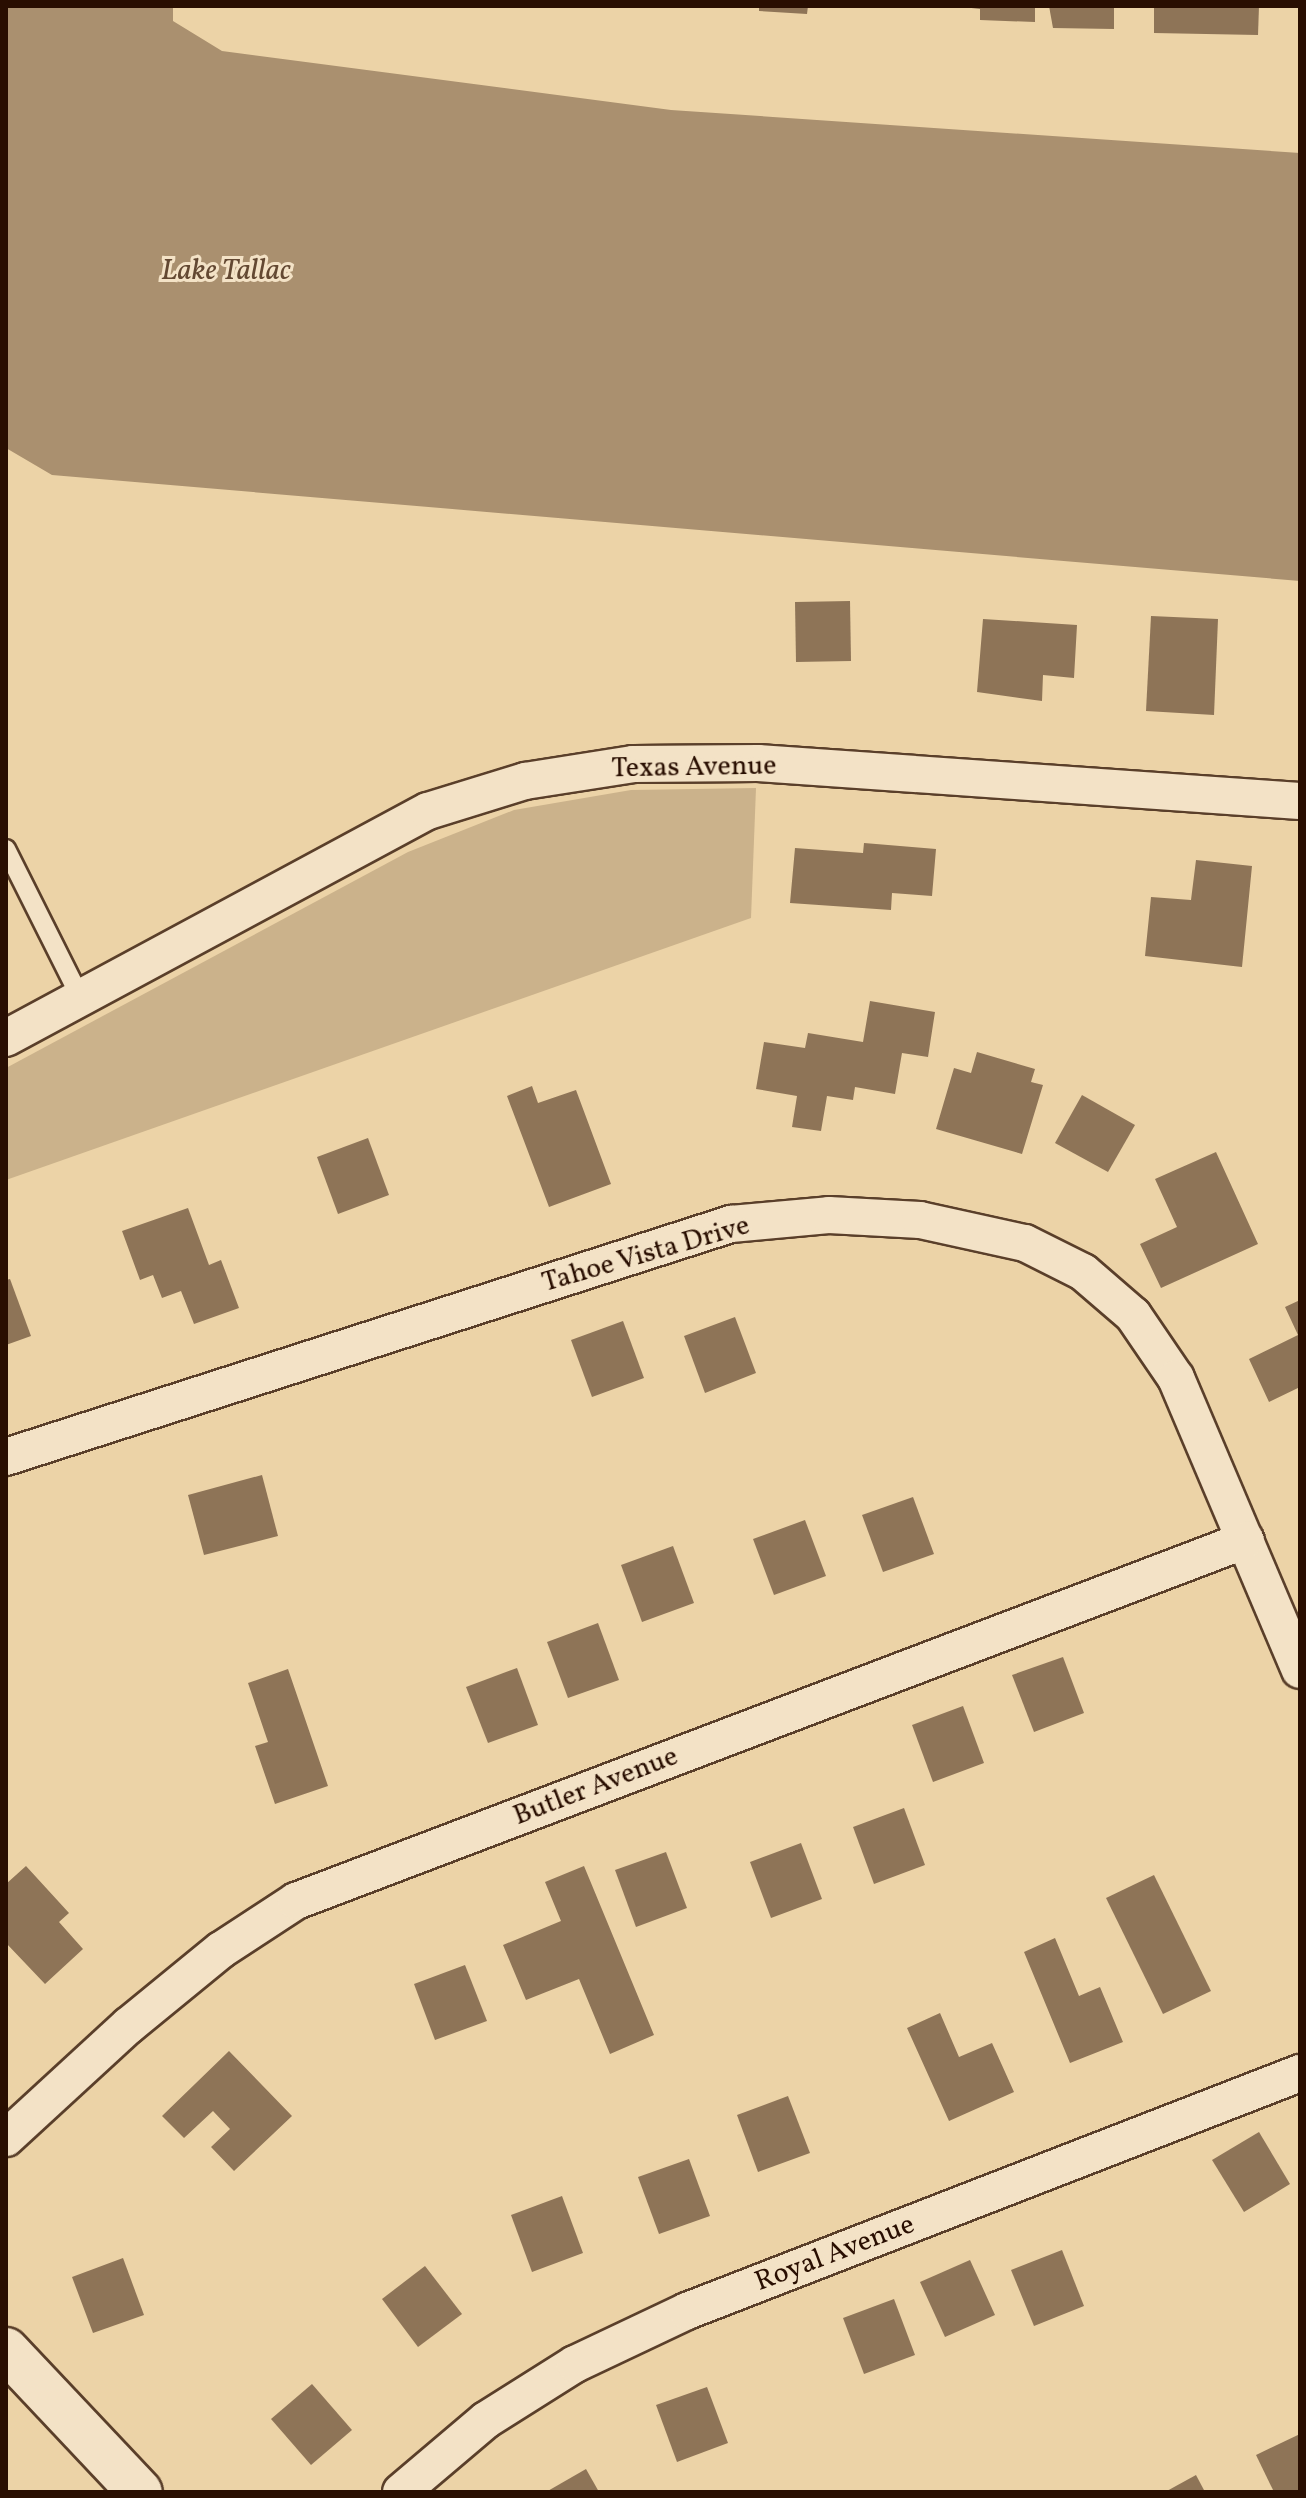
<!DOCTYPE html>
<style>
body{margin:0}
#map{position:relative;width:1306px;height:2498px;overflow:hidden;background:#ecd3a7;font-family:Vollkorn,serif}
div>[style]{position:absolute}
.green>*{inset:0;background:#cbb28b}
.water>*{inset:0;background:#aa906f}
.building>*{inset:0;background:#8e7457}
.roads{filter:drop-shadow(2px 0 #5a3f2a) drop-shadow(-2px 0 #5a3f2a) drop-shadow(0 2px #5a3f2a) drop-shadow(0 -2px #5a3f2a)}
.service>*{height:18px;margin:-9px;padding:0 9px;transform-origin:9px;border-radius:9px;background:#f3e2c6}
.minor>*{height:36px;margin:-18px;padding:0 18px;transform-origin:18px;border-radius:18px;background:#f3e2c6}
.tertiary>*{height:44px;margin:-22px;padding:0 22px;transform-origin:22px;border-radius:22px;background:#f3e2c6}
span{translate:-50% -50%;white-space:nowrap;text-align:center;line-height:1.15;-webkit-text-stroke:6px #f3e2c6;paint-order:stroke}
.street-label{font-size:28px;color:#290e01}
.water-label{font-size:30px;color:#634832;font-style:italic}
.frame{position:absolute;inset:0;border:8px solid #290e01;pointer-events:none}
</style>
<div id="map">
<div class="green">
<i style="clip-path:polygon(756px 788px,751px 918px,6px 1180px,6px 1068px,408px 852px,514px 810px,631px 790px)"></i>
</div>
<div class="water">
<i style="clip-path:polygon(6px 6px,173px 6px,173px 21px,222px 51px,671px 110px,1300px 153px,1300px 581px,52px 475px,6px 448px)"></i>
</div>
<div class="building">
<i style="clip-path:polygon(759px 6px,808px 6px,807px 14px,759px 11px)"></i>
<i style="clip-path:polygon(954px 6px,1035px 6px,1035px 22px,980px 20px,980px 9px)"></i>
<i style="clip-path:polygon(1049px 6px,1114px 6px,1114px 29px,1053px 28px)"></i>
<i style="clip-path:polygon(1154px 6px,1259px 6px,1258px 35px,1154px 33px)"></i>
<i style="clip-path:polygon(850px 601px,851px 661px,796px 662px,795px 602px)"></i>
<i style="clip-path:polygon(1151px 616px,1218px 619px,1214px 715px,1146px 711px)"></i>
<i style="clip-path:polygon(983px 619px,1077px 625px,1074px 678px,1043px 675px,1042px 701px,977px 692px)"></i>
<i style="clip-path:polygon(864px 843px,936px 849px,932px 896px,892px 893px,891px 910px,790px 903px,795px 848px,863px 853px)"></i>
<i style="clip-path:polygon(1196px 860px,1252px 866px,1242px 967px,1145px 956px,1151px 897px,1191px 900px)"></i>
<i style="clip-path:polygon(870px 1001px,935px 1012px,928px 1057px,902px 1053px,895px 1094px,855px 1087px,853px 1100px,827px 1096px,821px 1131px,792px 1127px,797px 1096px,756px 1089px,764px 1042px,805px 1048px,808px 1033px,863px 1042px)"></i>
<i style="clip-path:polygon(977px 1052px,1035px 1069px,1031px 1082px,1043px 1085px,1022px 1154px,936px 1129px,954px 1068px,971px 1073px)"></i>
<i style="clip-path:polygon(532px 1086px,538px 1103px,576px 1090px,611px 1184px,549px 1207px,507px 1096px)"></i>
<i style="clip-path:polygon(1082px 1095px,1135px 1125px,1108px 1172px,1055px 1143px)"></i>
<i style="clip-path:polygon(368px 1138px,389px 1195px,338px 1214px,317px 1157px)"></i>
<i style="clip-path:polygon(1216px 1152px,1258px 1244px,1161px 1288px,1140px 1244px,1177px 1227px,1155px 1179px)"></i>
<i style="clip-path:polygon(188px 1208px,209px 1265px,221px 1260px,239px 1308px,194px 1324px,181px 1291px,162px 1298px,153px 1275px,140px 1280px,122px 1231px)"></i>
<i style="clip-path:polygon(10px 1279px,31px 1336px,6px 1345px,6px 1280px)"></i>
<i style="clip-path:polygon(1300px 1300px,1300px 1387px,1269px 1402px,1249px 1359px,1298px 1335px,1285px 1307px)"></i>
<i style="clip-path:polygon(735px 1317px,756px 1373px,705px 1393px,684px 1336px)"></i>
<i style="clip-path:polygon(623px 1321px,644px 1378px,592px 1397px,571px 1340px)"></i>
<i style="clip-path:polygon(262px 1475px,278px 1536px,204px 1555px,188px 1495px)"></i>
<i style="clip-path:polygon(913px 1497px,934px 1554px,883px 1572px,862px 1515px)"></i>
<i style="clip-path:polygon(805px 1520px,826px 1576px,774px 1595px,753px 1539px)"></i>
<i style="clip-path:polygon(673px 1546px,694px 1603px,642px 1622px,621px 1565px)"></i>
<i style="clip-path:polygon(598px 1623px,619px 1680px,568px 1698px,547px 1642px)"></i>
<i style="clip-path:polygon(1063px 1657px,1084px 1713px,1034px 1732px,1012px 1675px)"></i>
<i style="clip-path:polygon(517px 1668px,538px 1725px,488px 1743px,466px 1687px)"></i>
<i style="clip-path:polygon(288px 1669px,328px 1786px,275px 1804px,255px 1746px,268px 1742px,248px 1683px)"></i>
<i style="clip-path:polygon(963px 1706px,984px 1763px,933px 1782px,912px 1725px)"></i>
<i style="clip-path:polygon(904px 1808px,925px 1865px,874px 1884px,853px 1827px)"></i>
<i style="clip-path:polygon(801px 1843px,822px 1899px,771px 1918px,750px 1862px)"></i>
<i style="clip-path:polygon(666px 1852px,687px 1908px,636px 1927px,615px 1870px)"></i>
<i style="clip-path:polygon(26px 1866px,69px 1913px,59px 1922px,83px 1949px,45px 1984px,6px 1943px,6px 1884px)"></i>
<i style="clip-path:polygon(584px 1866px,654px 2035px,610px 2054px,579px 1979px,526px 2000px,503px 1945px,561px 1921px,545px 1882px)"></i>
<i style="clip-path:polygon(1154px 1875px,1211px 1991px,1163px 2014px,1106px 1898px)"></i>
<i style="clip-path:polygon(1055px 1938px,1079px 1996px,1100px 1987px,1123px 2042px,1070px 2063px,1024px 1952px)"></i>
<i style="clip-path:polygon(465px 1965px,487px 2021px,435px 2040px,414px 1984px)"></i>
<i style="clip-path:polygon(940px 2013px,959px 2057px,992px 2043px,1014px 2092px,949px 2121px,907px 2028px)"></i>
<i style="clip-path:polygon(229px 2051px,292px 2116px,234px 2171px,211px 2147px,230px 2129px,213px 2111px,184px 2138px,162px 2116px)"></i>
<i style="clip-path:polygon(788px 2096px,810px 2153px,758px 2172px,737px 2115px)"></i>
<i style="clip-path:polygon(1259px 2132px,1290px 2184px,1244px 2212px,1212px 2160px)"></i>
<i style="clip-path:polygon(689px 2159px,710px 2216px,659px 2234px,638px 2177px)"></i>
<i style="clip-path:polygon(562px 2196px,583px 2253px,532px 2272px,511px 2215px)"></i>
<i style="clip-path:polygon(1062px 2250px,1084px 2306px,1034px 2326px,1011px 2270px)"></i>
<i style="clip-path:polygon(123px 2258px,144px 2315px,93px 2333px,72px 2277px)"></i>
<i style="clip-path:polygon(970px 2260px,995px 2315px,945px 2337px,920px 2282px)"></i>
<i style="clip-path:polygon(425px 2266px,462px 2314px,418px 2347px,382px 2299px)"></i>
<i style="clip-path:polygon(894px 2299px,915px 2355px,864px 2374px,843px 2318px)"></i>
<i style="clip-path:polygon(312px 2384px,352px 2430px,311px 2465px,271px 2419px)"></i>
<i style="clip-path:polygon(707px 2387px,728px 2443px,677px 2462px,656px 2405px)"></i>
<i style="clip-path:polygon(1300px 2434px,1300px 2492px,1274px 2492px,1256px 2455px)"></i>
<i style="clip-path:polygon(586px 2469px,599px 2492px,546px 2492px)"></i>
<i style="clip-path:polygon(1196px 2475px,1205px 2492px,1165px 2492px)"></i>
</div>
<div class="roads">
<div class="service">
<i style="left:6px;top:849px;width:168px;rotate:63.4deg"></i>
</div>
<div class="minor">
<i style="left:6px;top:1038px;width:479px;rotate:-28.3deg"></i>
<i style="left:428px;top:811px;width:102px;rotate:-17.2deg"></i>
<i style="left:525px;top:781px;width:109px;rotate:-8.9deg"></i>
<i style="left:633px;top:764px;width:125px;rotate:-0.5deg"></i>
<i style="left:758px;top:763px;width:543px;rotate:4.01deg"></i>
<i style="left:6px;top:1457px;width:762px;rotate:-17.82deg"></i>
<i style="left:731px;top:1224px;width:98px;rotate:-5.2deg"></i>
<i style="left:829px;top:1215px;width:91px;rotate:3.1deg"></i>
<i style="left:920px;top:1220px;width:107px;rotate:12.4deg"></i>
<i style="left:1025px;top:1243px;width:65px;rotate:26.6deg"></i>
<i style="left:1083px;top:1272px;width:66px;rotate:40.7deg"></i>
<i style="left:1133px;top:1315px;width:76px;rotate:55.7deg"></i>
<i style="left:1176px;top:1378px;width:317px;rotate:67deg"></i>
<i style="left:6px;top:2138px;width:166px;rotate:-42.6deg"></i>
<i style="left:128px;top:2026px;width:120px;rotate:-39.3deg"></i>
<i style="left:221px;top:1950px;width:90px;rotate:-33.2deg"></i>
<i style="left:296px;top:1901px;width:1016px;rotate:-20.81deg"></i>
<i style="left:401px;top:2492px;width:111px;rotate:-40.3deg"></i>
<i style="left:486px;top:2420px;width:105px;rotate:-32.2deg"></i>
<i style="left:575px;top:2364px;width:124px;rotate:-25.3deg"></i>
<i style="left:687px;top:2311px;width:658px;rotate:-21.22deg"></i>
</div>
<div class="tertiary">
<i style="left:6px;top:2350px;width:195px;rotate:46.7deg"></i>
</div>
</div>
<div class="street-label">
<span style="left:694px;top:768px;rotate:-1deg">Texas Avenue</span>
<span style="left:646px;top:1255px;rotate:-16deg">Tahoe Vista Drive</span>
<span style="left:596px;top:1787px;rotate:-21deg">Butler Avenue</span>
<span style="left:835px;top:2254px;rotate:-21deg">Royal Avenue</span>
</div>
<div class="water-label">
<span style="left:226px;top:271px">Lake Tallac</span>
</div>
<div class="frame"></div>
</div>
